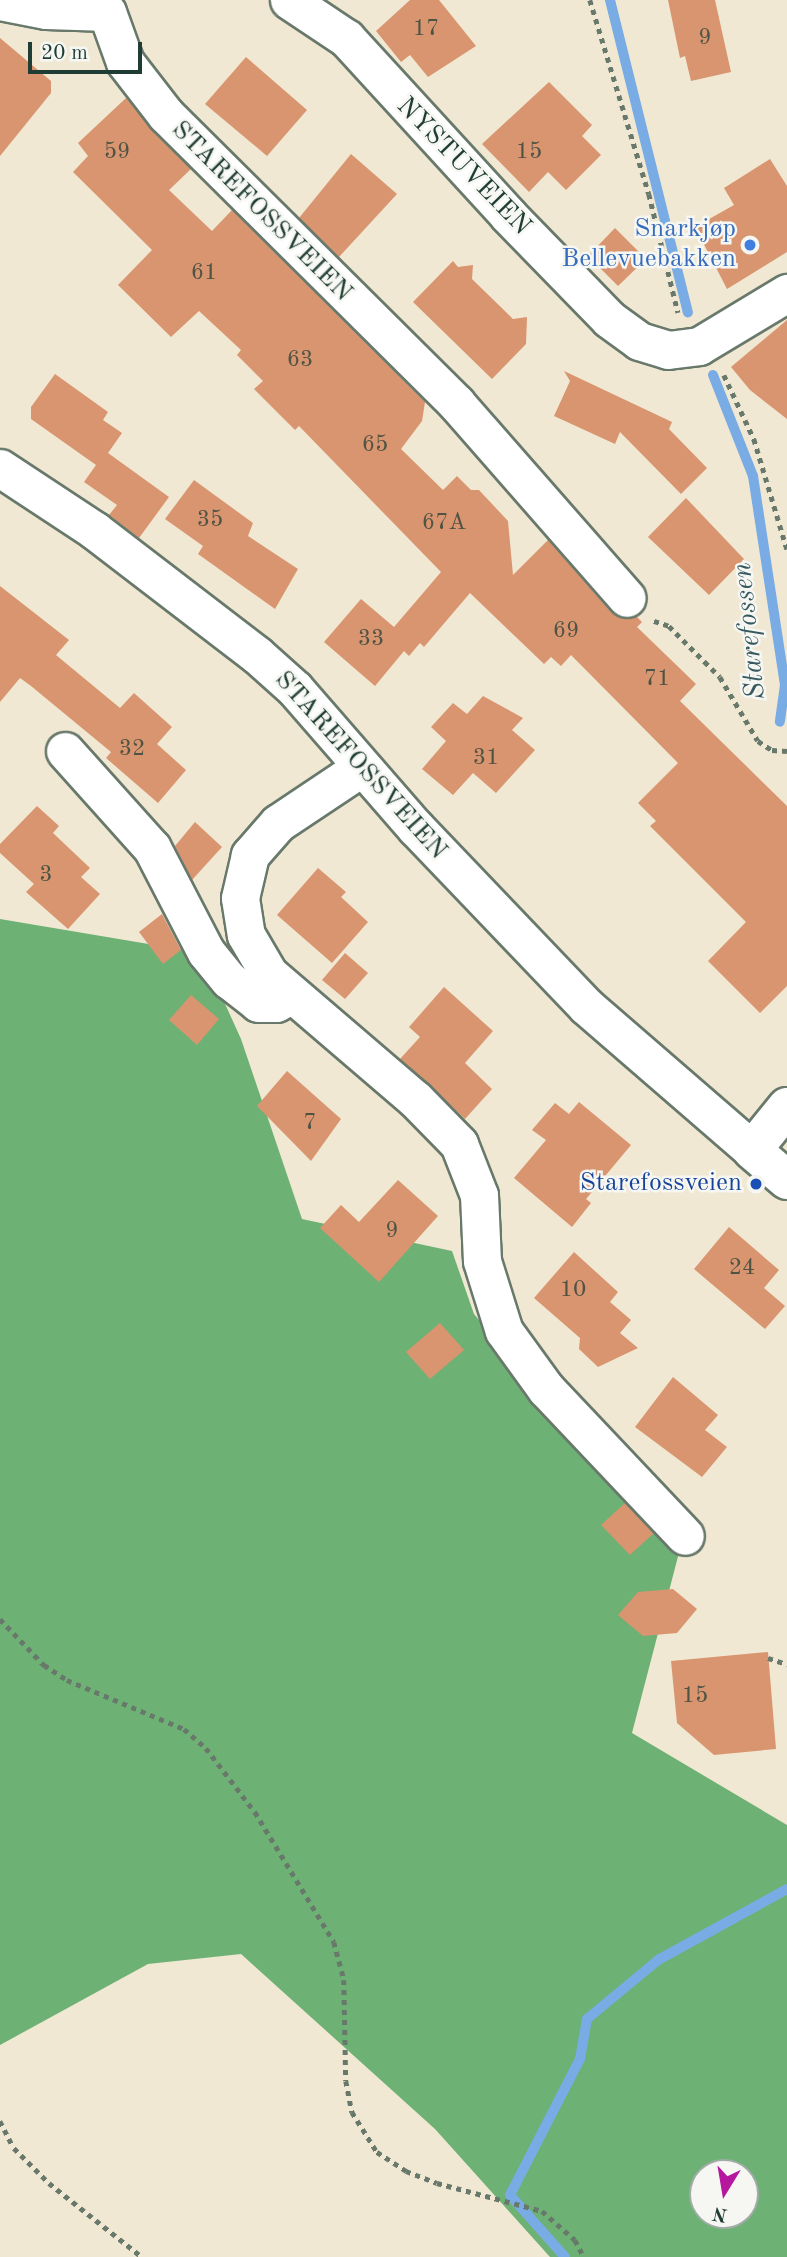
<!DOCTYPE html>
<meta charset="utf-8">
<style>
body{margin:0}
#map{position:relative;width:787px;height:2257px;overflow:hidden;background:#f0e8d2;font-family:"Old Standard TT",serif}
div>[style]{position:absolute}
.forest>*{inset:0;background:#6eb174}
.stream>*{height:10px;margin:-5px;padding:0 5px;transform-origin:5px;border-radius:5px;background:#79ace5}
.building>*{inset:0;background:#d99570}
.path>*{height:4.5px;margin-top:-2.25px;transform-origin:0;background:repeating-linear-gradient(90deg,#68796b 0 5px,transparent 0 10px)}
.roads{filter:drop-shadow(2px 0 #68796b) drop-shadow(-2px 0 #68796b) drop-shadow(0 2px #68796b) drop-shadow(0 -2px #68796b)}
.street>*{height:37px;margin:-18.5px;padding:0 18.5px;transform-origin:18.5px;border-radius:18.5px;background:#fff}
.secondary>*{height:38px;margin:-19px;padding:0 19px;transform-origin:19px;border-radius:19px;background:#fff}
.dots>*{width:19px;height:19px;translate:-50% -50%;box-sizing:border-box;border:4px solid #f6f6f2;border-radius:50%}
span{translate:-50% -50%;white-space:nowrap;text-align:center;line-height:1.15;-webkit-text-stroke:5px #f6f6f2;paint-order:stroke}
.number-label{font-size:23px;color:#4e5343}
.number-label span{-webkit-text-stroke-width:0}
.street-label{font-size:26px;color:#1f3d34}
.shop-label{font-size:26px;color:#366cbe}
.right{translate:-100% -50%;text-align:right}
.transit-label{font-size:26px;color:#164399}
.water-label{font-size:28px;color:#365960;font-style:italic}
.north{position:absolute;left:689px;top:2159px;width:70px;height:70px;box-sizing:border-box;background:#f6f6f2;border:2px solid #a0aca6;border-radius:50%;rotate:191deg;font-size:19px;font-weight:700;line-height:28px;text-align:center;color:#1f3d34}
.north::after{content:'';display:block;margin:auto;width:24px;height:32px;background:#b5179e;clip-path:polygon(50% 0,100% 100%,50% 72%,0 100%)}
.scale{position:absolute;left:28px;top:42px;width:114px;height:32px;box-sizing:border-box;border:4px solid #1f3d34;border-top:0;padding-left:9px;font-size:21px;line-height:24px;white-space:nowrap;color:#1f3d34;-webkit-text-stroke:5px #f6f6f2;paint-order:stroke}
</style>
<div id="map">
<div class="forest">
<i style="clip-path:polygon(evenodd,0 919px,202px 953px,241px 1039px,302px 1219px,452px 1251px,474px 1314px,603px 1470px,681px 1545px,632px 1733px,787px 1825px,787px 2257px,550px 2257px,435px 2129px,241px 1954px,148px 1964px,0 2045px,0 919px,703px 2173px,745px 2173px,745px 2215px,703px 2215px,703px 2173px)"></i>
</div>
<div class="stream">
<i style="left:610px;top:0;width:322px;rotate:76deg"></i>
<i style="left:713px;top:375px;width:109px;rotate:68.4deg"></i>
<i style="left:753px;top:476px;width:211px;rotate:81.3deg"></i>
<i style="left:785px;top:685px;width:37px;rotate:98deg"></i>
<i style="left:565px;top:2257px;width:83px;rotate:-131.6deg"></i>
<i style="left:510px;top:2195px;width:153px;rotate:-62.8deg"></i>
<i style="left:580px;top:2059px;width:41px;rotate:-80.1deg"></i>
<i style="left:587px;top:2019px;width:92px;rotate:-39.7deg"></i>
<i style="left:658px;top:1960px;width:147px;rotate:-28.8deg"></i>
</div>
<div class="building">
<i style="clip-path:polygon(410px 0,439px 0,476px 46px,428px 77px,410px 55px,401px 62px,376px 31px)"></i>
<i style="clip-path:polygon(668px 0,715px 0,731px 72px,691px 81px,685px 56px,680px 58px)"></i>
<i style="clip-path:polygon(0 38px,51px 81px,51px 93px,0 156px)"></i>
<i style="clip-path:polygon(246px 57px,307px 110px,267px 156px,205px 104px)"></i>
<i style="clip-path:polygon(549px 82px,592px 125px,582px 136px,601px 155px,566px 190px,548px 172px,529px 192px,482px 144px)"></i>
<i style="clip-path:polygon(126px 98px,191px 169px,169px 190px,212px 231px,232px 210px,425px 402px,422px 421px,401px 449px,443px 490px,457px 476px,471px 490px,479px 490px,508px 521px,513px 575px,548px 540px,611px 612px,621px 618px,636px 616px,642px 622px,637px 627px,696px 684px,680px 701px,787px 806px,787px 986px,760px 1013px,708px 961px,746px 922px,650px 826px,656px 821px,638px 803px,678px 763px,571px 655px,561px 666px,551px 657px,544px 664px,470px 593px,424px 647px,420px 643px,409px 656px,404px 651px,375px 686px,324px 642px,361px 599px,394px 627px,441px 572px,299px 426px,295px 430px,254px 389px,263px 381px,237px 355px,241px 350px,199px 311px,171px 337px,118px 285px,152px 250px,73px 172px,88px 156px,78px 143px)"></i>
<i style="clip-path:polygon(351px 154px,397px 194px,339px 257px,299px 218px)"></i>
<i style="clip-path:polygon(770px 159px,787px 186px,787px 252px,727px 289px,695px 227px,734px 205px,724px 188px)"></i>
<i style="clip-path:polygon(615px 228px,646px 259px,618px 286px,588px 256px)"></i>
<i style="clip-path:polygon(453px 261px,458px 267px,473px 265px,472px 279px,513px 319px,527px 317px,526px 344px,492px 379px,413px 302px)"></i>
<i style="clip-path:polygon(787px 320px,787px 419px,750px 390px,731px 367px)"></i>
<i style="clip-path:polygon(564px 371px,672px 422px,669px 429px,707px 468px,681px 494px,620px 432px,615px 444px,554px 416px,570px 381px)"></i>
<i style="clip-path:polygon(55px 374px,108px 412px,103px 420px,122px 433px,108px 453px,169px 497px,139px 538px,109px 515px,117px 505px,84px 482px,96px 465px,31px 419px,31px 407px)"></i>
<i style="clip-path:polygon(194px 480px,253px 523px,248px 536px,298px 569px,275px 609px,198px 554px,203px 546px,165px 519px)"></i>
<i style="clip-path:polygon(686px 498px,744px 559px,709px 595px,648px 537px)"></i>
<i style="clip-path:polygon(0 586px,69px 640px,56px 655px,120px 708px,134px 693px,172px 727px,157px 744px,186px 770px,158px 803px,106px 758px,111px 752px,31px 686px,20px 678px,0 702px)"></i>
<i style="clip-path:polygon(483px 696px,523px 718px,512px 730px,535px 750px,496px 793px,473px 773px,453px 795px,422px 769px,446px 741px,431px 727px,453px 703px,467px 714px)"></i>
<i style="clip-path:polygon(37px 806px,59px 826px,53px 833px,90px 868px,81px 877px,100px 894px,68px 929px,26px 892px,34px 884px,0 853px,0 844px)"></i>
<i style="clip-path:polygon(195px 822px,222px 847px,192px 880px,175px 846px)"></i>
<i style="clip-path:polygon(318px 868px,346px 892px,341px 897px,368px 922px,332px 963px,277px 915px)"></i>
<i style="clip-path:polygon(162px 914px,181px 950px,163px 964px,139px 932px)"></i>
<i style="clip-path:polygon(345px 953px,368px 973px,345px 999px,322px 980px)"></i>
<i style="clip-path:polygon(444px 987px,493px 1031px,465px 1063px,492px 1089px,465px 1119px,400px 1059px,420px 1037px,409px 1027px)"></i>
<i style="clip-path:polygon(191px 995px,219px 1019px,197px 1045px,169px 1020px)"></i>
<i style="clip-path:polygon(287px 1071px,341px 1119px,311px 1161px,257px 1106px)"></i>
<i style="clip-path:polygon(579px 1102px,631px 1145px,586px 1199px,591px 1203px,572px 1227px,514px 1178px,546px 1140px,532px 1130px,555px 1103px,569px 1114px)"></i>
<i style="clip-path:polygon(398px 1180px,438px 1216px,379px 1282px,320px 1228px,341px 1205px,359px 1222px)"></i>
<i style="clip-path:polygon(729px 1227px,779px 1270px,764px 1288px,785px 1306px,765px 1329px,694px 1269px)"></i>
<i style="clip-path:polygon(574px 1252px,618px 1292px,610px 1302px,631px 1320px,620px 1333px,638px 1348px,598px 1367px,579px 1349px,580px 1338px,534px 1298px)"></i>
<i style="clip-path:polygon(440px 1323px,464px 1350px,430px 1379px,406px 1352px)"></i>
<i style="clip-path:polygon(673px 1377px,718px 1415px,705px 1430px,727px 1447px,702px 1477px,635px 1427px)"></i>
<i style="clip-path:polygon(625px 1503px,654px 1533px,630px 1555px,601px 1525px)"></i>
<i style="clip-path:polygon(673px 1589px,697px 1609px,677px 1633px,643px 1636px,618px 1615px,638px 1592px)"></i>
<i style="clip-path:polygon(768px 1652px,776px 1749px,714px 1755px,677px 1723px,671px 1661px)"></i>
</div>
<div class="path">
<i style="left:590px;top:0;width:203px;rotate:73.1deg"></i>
<i style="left:649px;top:194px;width:122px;rotate:76.2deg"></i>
<i style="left:724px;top:375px;width:71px;rotate:64.9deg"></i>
<i style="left:754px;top:439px;width:115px;rotate:73.3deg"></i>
<i style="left:654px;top:621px;width:16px;rotate:18deg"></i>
<i style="left:669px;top:626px;width:72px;rotate:45deg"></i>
<i style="left:720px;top:677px;width:74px;rotate:59.3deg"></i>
<i style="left:758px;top:741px;width:17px;rotate:33deg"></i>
<i style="left:772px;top:750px;width:15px;rotate:4deg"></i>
<i style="left:0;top:1619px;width:64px;rotate:46.3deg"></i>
<i style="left:44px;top:1665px;width:27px;rotate:33deg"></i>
<i style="left:67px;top:1680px;width:127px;rotate:22.7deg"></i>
<i style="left:184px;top:1729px;width:29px;rotate:41deg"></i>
<i style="left:206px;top:1748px;width:81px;rotate:52.6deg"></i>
<i style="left:255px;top:1812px;width:152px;rotate:58.7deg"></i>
<i style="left:334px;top:1942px;width:39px;rotate:75deg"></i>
<i style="left:344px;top:1980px;width:101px;rotate:88.9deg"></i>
<i style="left:346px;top:2081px;width:32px;rotate:79deg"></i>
<i style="left:352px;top:2112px;width:47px;rotate:58deg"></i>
<i style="left:377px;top:2152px;width:35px;rotate:33deg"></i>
<i style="left:406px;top:2171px;width:33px;rotate:21deg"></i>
<i style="left:437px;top:2183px;width:109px;rotate:14.9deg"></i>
<i style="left:542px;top:2211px;width:44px;rotate:41.3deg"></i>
<i style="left:575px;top:2240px;width:19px;rotate:62deg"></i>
<i style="left:768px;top:1658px;width:20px;rotate:18deg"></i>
<i style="left:0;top:2121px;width:30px;rotate:63deg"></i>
<i style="left:14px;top:2148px;width:49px;rotate:45deg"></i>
<i style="left:49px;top:2183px;width:119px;rotate:38.5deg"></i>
</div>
<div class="roads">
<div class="street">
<i style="left:289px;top:0;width:69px;rotate:33.7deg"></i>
<i style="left:346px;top:38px;width:239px;rotate:47.5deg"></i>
<i style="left:507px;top:214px;width:146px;rotate:45.8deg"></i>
<i style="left:609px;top:319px;width:37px;rotate:36deg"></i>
<i style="left:639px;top:341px;width:30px;rotate:17deg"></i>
<i style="left:668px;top:350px;width:31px;rotate:-7deg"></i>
<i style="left:699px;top:346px;width:103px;rotate:-31.1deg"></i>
<i style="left:0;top:1px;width:47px;rotate:11.1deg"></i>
<i style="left:46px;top:10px;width:61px;rotate:1.9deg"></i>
<i style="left:107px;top:12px;width:53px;rotate:70.2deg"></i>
<i style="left:125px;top:62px;width:67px;rotate:52.3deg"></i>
<i style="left:166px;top:115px;width:409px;rotate:44.8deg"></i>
<i style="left:456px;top:403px;width:259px;rotate:48.8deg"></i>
<i style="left:0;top:468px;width:113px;rotate:33.4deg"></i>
<i style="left:94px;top:530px;width:205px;rotate:37.5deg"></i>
<i style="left:257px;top:655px;width:51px;rotate:41.8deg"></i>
<i style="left:295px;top:689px;width:184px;rotate:49deg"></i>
<i style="left:416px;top:828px;width:246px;rotate:46.3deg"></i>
<i style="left:586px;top:1006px;width:220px;rotate:40.9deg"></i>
<i style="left:65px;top:751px;width:130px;rotate:48.1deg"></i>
<i style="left:152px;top:848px;width:117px;rotate:62.6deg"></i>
<i style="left:206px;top:952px;width:36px;rotate:51deg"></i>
<i style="left:229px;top:980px;width:37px;rotate:38deg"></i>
<i style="left:258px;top:1003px;width:18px"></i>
<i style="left:276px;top:1003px;width:17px;rotate:-28deg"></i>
<i style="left:362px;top:767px;width:101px;rotate:146.3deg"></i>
<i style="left:278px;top:823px;width:43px;rotate:131.2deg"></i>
<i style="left:250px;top:855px;width:44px;rotate:103.1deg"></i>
<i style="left:240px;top:898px;width:37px;rotate:81deg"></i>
<i style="left:246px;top:935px;width:45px;rotate:59.5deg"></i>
<i style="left:269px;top:974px;width:192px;rotate:40.6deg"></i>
<i style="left:415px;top:1099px;width:63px;rotate:45.6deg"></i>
<i style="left:459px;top:1144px;width:55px;rotate:68.6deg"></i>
<i style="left:479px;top:1195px;width:66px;rotate:87.4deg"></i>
<i style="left:482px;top:1261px;width:73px;rotate:72.6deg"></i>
<i style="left:504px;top:1331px;width:72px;rotate:54.1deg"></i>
<i style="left:546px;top:1389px;width:202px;rotate:46.6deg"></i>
</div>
<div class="secondary">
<i style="left:787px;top:1107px;width:55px;rotate:129.1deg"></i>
<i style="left:752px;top:1150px;width:46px;rotate:40.6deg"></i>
</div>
</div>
<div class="dots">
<i style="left:750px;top:245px;background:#3f7fe0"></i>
<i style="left:756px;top:1184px;background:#1a4fb4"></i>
</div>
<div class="number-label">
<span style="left:426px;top:29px">17</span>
<span style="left:705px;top:38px">9</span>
<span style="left:117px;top:152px">59</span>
<span style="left:529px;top:152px">15</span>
<span style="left:204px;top:273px">61</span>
<span style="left:300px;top:360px">63</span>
<span style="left:375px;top:445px">65</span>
<span style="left:210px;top:520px">35</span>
<span style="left:444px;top:523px">67A</span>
<span style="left:566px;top:631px">69</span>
<span style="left:371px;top:639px">33</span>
<span style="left:657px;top:679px">71</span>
<span style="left:132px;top:749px">32</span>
<span style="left:486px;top:758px">31</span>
<span style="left:46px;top:875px">3</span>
<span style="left:310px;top:1123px">7</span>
<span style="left:392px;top:1231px">9</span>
<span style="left:742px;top:1268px">24</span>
<span style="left:573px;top:1290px">10</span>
<span style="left:695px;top:1696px">15</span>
</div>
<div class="street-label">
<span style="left:463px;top:167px;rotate:46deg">NYSTUVEIEN</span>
<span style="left:261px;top:212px;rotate:45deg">STAREFOSSVEIEN</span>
<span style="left:360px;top:766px;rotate:48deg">STAREFOSSVEIEN</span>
</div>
<div class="shop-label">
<span class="right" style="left:736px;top:245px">Snarkjøp<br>Bellevuebakken</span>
</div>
<div class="transit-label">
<span class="right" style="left:742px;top:1184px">Starefossveien</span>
</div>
<div class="water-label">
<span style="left:750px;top:631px;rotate:-96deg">Starefossen</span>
</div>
<div class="north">N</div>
<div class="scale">20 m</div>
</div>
